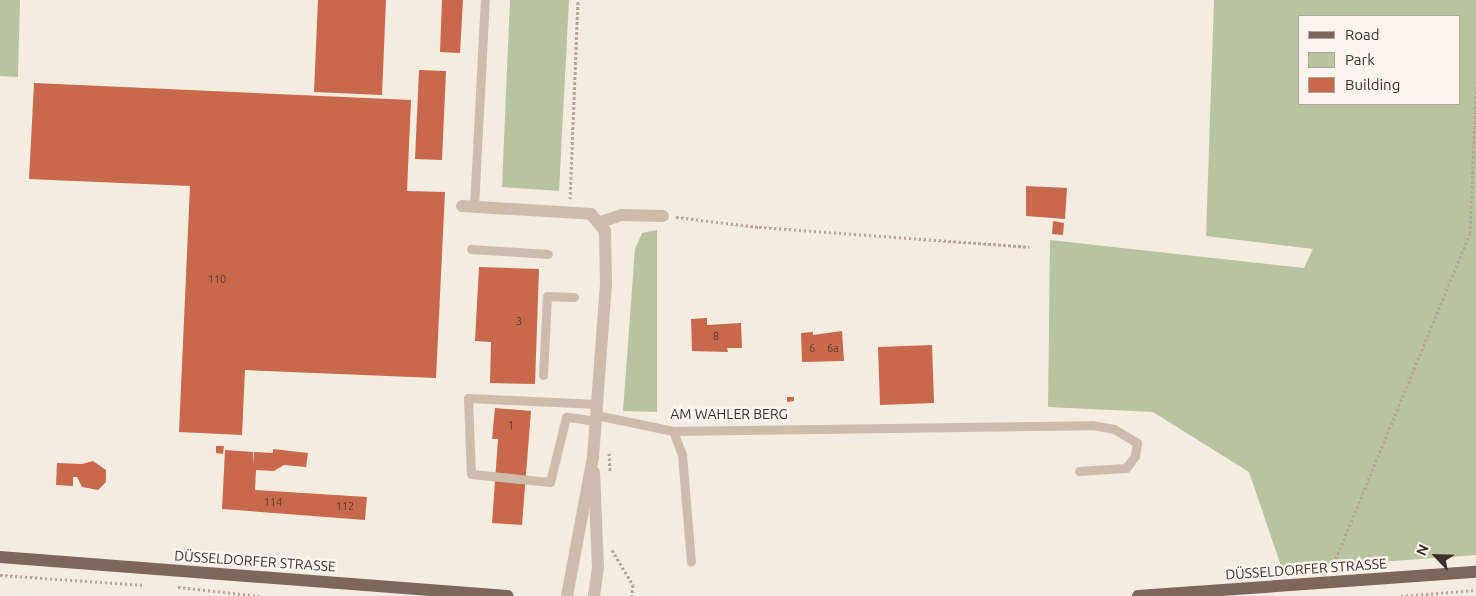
<!DOCTYPE html>
<meta charset="utf-8">
<style>
body{margin:0}
#map{position:relative;width:1476px;height:596px;overflow:hidden;background:#f4ebe1;font-family:Ubuntu,sans-serif}
div>[style]{position:absolute}
.green>*{inset:0;background:#b8c4a0}
.building>*{inset:0;background:#c8694b}
.path>*{height:3px;margin-top:-1.5px;transform-origin:0;background:repeating-linear-gradient(90deg,#b9a596 0 2.5px,transparent 0 5px)}
.service>*{height:9px;margin:-4.5px;padding:0 4.5px;transform-origin:4.5px;border-radius:4.5px;background:#cdbbac}
.minor>*{height:12px;margin:-6px;padding:0 6px;transform-origin:6px;border-radius:6px;background:#cdbbac}
.primary>*{height:12px;margin:-6px;padding:0 6px;transform-origin:6px;border-radius:6px;background:#7d675c}
span{translate:-50% -50%;white-space:nowrap;text-align:center;line-height:1.15;-webkit-text-stroke:5px #fbf5ee;paint-order:stroke}
.number-label{font-size:11px;color:#5e3e33}
.number-label span{-webkit-text-stroke-width:0}
.street-label{font-size:14px;color:#3b302b}
.legend{position:absolute;left:1298px;top:15px;width:162px;height:90px;box-sizing:border-box;background:#fbf5ee;border:1px solid #aea6a0;margin:0;padding:6px 9px;list-style:none;font-size:15px;color:#3b302b}
.legend li{display:flex;align-items:center;gap:10px;height:25px}
.legend b{width:25px;border:1px solid #aea6a0}
.north{position:absolute;left:1411px;top:531px;width:50px;height:50px;-webkit-text-stroke:4px #fbf5ee;paint-order:stroke;rotate:294deg;font-size:14px;font-weight:700;line-height:20px;text-align:center;color:#3b302b}
.north::after{content:'';display:block;margin:auto;width:18px;height:22px;background:#3b302b;clip-path:polygon(50% 0,100% 100%,50% 72%,0 100%)}
</style>
<div id="map">
<div class="green">
<i style="clip-path:polygon(0 0,20px 0,18px 77px,0 76px)"></i>
<i style="clip-path:polygon(510px 0,569px 0,559px 191px,502px 187px)"></i>
<i style="clip-path:polygon(evenodd,1214px 0,1476px 0,1476px 555px,1282px 569px,1249px 472px,1153px 412px,1048px 407px,1050px 240px,1304px 268px,1313px 249px,1206px 236px,1214px 0,1300px 16px,1460px 16px,1460px 104px,1300px 104px,1300px 16px)"></i>
<i style="clip-path:polygon(657px 230px,657px 412px,623px 411px,635px 249px,642px 233px)"></i>
</div>
<div class="building">
<i style="clip-path:polygon(318px 0,386px 0,382px 95px,314px 92px)"></i>
<i style="clip-path:polygon(442px 0,463px 0,460px 53px,440px 52px)"></i>
<i style="clip-path:polygon(419px 70px,446px 71px,442px 160px,415px 159px)"></i>
<i style="clip-path:polygon(34px 83px,411px 100px,407px 191px,445px 192px,436px 378px,245px 370px,242px 435px,179px 432px,190px 186px,29px 179px)"></i>
<i style="clip-path:polygon(1026px 186px,1067px 188px,1065px 219px,1026px 216px)"></i>
<i style="clip-path:polygon(1053px 221px,1064px 223px,1063px 235px,1052px 234px)"></i>
<i style="clip-path:polygon(479px 267px,539px 269px,535px 384px,490px 383px,491px 342px,475px 341px)"></i>
<i style="clip-path:polygon(707px 318px,707px 325px,741px 323px,742px 348px,727px 348px,728px 352px,692px 351px,691px 319px)"></i>
<i style="clip-path:polygon(842px 331px,844px 361px,802px 362px,801px 333px,813px 332px,813px 335px)"></i>
<i style="clip-path:polygon(932px 345px,934px 403px,880px 405px,878px 347px)"></i>
<i style="clip-path:polygon(787px 397px,794px 397px,794px 401px,787px 402px)"></i>
<i style="clip-path:polygon(495px 408px,531px 411px,522px 525px,492px 523px,498px 439px,492px 439px)"></i>
<i style="clip-path:polygon(216px 446px,224px 446px,223px 454px,216px 453px)"></i>
<i style="clip-path:polygon(273px 449px,308px 453px,306px 467px,284px 465px,274px 471px,256px 470px,255px 490px,367px 497px,365px 520px,222px 509px,225px 450px,253px 452px,253px 466px,254px 452px,273px 453px)"></i>
<i style="clip-path:polygon(93px 461px,106px 470px,106px 482px,98px 490px,82px 487px,77px 477px,73px 477px,73px 486px,56px 485px,57px 463px,82px 464px)"></i>
</div>
<div class="path">
<i style="left:570px;top:199px;width:199px;rotate:-87.7deg"></i>
<i style="left:676px;top:217px;width:84px;rotate:6.9deg"></i>
<i style="left:759px;top:227px;width:271px;rotate:4.2deg"></i>
<i style="left:609px;top:453px;width:19px;rotate:87deg"></i>
<i style="left:612px;top:550px;width:41px;rotate:59deg"></i>
<i style="left:633px;top:585px;width:11px;rotate:95deg"></i>
<i style="left:1332px;top:568px;width:362px;rotate:-67.6deg"></i>
<i style="left:1470px;top:233px;width:146px;rotate:-87.6deg"></i>
<i style="left:0;top:575px;width:144px;rotate:4deg"></i>
<i style="left:178px;top:587px;width:82px;rotate:6.3deg"></i>
<i style="left:1401px;top:596px;width:75px;rotate:-4.6deg"></i>
</div>
<div class="service">
<i style="left:474px;top:207px;width:207px;rotate:-87deg"></i>
<i style="left:471px;top:249px;width:77px;rotate:3.7deg"></i>
<i style="left:543px;top:375px;width:79px;rotate:-87.1deg"></i>
<i style="left:547px;top:296px;width:27px;rotate:2deg"></i>
<i style="left:596px;top:415px;width:79px;rotate:11.7deg"></i>
<i style="left:673px;top:431px;width:419px;rotate:-0.8deg"></i>
<i style="left:1092px;top:425px;width:22px;rotate:10deg"></i>
<i style="left:1114px;top:429px;width:27px;rotate:31deg"></i>
<i style="left:1137px;top:443px;width:13px;rotate:99deg"></i>
<i style="left:1135px;top:456px;width:15px;rotate:127deg"></i>
<i style="left:1126px;top:468px;width:47px;rotate:176.3deg"></i>
<i style="left:596px;top:421px;width:30px;rotate:-172deg"></i>
<i style="left:566px;top:417px;width:67px;rotate:103.8deg"></i>
<i style="left:550px;top:482px;width:79px;rotate:-174.2deg"></i>
<i style="left:471px;top:474px;width:76px;rotate:-92.3deg"></i>
<i style="left:468px;top:398px;width:129px;rotate:2.7deg"></i>
<i style="left:673px;top:431px;width:26px;rotate:69deg"></i>
<i style="left:682px;top:455px;width:107px;rotate:85.2deg"></i>
</div>
<div class="minor">
<i style="left:462px;top:206px;width:129px;rotate:3.5deg"></i>
<i style="left:591px;top:214px;width:22px;rotate:51deg"></i>
<i style="left:605px;top:231px;width:53px;rotate:88.9deg"></i>
<i style="left:606px;top:284px;width:173px;rotate:94.3deg"></i>
<i style="left:593px;top:457px;width:141px;rotate:100.6deg"></i>
<i style="left:601px;top:222px;width:21px;rotate:-19deg"></i>
<i style="left:621px;top:215px;width:42px;rotate:1.4deg"></i>
<i style="left:594px;top:596px;width:29px;rotate:-82deg"></i>
<i style="left:598px;top:567px;width:95px;rotate:-92.4deg"></i>
</div>
<div class="primary">
<i style="left:0;top:557px;width:509px;rotate:4.39deg"></i>
<i style="left:1138px;top:596px;width:339px;rotate:-4.1deg"></i>
</div>
<div class="number-label">
<span style="left:217px;top:279px">110</span>
<span style="left:519px;top:321px">3</span>
<span style="left:716px;top:336px">8</span>
<span style="left:812px;top:348px">6</span>
<span style="left:833px;top:348px">6a</span>
<span style="left:511px;top:425px">1</span>
<span style="left:273px;top:502px">114</span>
<span style="left:345px;top:506px">112</span>
</div>
<div class="street-label">
<span style="left:729px;top:414px">AM WAHLER BERG</span>
<span style="left:255px;top:561px;rotate:4deg">DÜSSELDORFER STRASSE</span>
<span style="left:1306px;top:569px;rotate:-4deg">DÜSSELDORFER STRASSE</span>
</div>
<ul class="legend">
<li><b style="height:6px;background:#7d675c"></b>Road</li>
<li><b style="height:14px;background:#b8c4a0"></b>Park</li>
<li><b style="height:14px;background:#c8694b"></b>Building</li>
</ul>
<div class="north">N</div>
</div>
